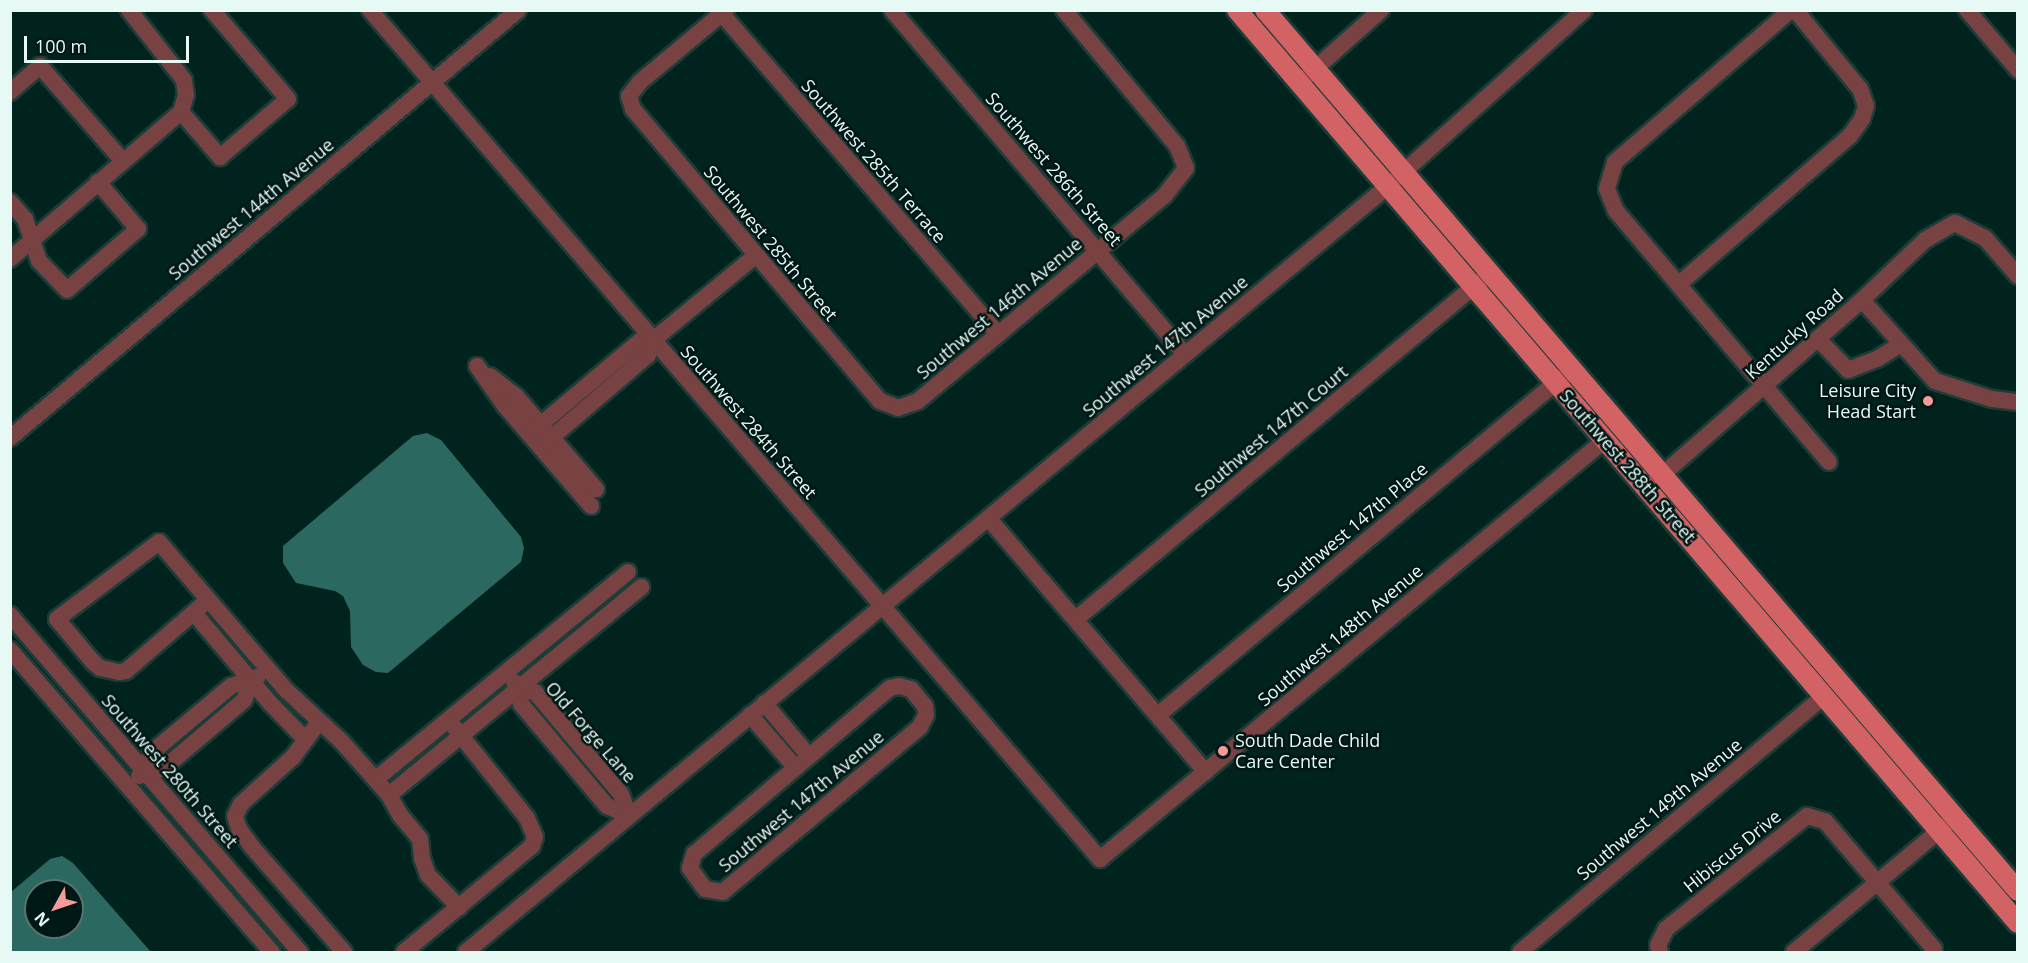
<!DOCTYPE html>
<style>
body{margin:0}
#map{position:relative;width:2028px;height:963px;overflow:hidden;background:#00231e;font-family:"Open Sans",sans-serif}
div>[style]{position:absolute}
.water>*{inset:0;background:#2b6960}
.roads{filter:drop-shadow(2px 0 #1c3d38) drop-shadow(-2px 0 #1c3d38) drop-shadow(0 2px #1c3d38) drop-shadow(0 -2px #1c3d38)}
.minor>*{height:16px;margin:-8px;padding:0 8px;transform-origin:8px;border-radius:8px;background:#784142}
.major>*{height:20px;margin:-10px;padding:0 10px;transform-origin:10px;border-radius:10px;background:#d36265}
.dots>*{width:16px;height:16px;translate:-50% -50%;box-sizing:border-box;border:3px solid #001815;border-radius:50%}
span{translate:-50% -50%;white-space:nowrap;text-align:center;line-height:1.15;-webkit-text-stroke:5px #001815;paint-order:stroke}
.street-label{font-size:18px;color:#e6f9f5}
.poi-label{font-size:18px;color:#e6f9f5}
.right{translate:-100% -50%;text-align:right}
.left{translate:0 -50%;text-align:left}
.frame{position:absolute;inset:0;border:12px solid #e6f9f5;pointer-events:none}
.north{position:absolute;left:24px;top:879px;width:60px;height:60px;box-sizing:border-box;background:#001815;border:2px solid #5c726f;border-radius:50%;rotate:230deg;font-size:16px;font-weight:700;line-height:24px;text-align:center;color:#e6f9f5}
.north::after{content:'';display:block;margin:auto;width:21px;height:27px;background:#f59b9a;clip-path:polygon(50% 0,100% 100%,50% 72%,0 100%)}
.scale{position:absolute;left:24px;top:36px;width:165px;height:27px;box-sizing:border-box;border:3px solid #e6f9f5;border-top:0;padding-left:8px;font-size:18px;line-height:21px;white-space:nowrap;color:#e6f9f5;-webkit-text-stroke:4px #001815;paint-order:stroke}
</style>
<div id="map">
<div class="water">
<i style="clip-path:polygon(427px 433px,441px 440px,521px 537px,524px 548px,521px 562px,388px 673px,376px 672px,363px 665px,351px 647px,350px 611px,343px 596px,335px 591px,296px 583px,283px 563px,283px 546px,413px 436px)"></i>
<i style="clip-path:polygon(evenodd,62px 856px,73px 863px,151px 952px,11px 952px,11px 892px,50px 859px,62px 856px,36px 891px,72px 891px,72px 927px,36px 927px,36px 891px)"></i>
</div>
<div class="roads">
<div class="minor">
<i style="left:370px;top:10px;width:1120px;rotate:49.31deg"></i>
<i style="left:1100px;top:859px;width:656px;rotate:-39.68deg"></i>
<i style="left:726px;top:10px;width:112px;rotate:140.1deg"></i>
<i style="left:640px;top:82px;width:18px;rotate:128deg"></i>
<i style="left:629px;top:96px;width:14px;rotate:73deg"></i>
<i style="left:633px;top:109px;width:382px;rotate:49.8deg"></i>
<i style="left:880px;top:401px;width:19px;rotate:21deg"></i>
<i style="left:898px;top:408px;width:21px;rotate:-19deg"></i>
<i style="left:918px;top:401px;width:322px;rotate:-39.8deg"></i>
<i style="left:1165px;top:195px;width:34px;rotate:-52deg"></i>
<i style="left:1186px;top:168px;width:24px;rotate:-112deg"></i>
<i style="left:1177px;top:146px;width:177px;rotate:-129.7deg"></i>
<i style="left:892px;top:10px;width:452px;rotate:49.6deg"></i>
<i style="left:1791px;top:10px;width:233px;rotate:139.2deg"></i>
<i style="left:1615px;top:162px;width:28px;rotate:107deg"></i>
<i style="left:1607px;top:189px;width:24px;rotate:68deg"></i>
<i style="left:1616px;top:211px;width:329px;rotate:49.7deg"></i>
<i style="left:1967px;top:10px;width:79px;rotate:49.6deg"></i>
<i style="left:722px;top:14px;width:423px;rotate:49.2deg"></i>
<i style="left:1307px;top:76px;width:99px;rotate:-41.7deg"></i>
<i style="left:10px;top:92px;width:40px;rotate:-41deg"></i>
<i style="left:40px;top:66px;width:126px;rotate:48.9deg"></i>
<i style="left:181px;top:112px;width:60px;rotate:49.1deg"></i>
<i style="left:220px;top:157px;width:89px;rotate:-40.5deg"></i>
<i style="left:288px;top:99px;width:117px;rotate:-130.5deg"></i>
<i style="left:10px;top:202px;width:23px;rotate:49deg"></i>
<i style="left:25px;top:219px;width:44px;rotate:71.6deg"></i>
<i style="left:39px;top:261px;width:40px;rotate:46deg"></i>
<i style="left:67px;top:290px;width:94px;rotate:-40.7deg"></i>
<i style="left:138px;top:229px;width:62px;rotate:-130.4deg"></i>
<i style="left:10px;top:259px;width:225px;rotate:-40.7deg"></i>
<i style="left:181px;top:112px;width:18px;rotate:-74deg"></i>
<i style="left:186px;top:95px;width:15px;rotate:-98deg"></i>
<i style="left:184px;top:80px;width:89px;rotate:-128.2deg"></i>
<i style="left:1679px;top:284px;width:226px;rotate:-40.9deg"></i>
<i style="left:1850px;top:136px;width:21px;rotate:-55deg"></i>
<i style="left:1862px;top:119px;width:14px;rotate:-73deg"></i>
<i style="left:1866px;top:106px;width:18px;rotate:-109deg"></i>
<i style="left:1860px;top:89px;width:102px;rotate:-129.4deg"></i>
<i style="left:1862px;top:300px;width:109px;rotate:48deg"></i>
<i style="left:1935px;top:381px;width:60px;rotate:17.5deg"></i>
<i style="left:1992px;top:399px;width:26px;rotate:7deg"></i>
<i style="left:1818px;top:339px;width:43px;rotate:45.9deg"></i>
<i style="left:1848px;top:370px;width:31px;rotate:-21deg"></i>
<i style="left:1877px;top:359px;width:28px;rotate:-32deg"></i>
<i style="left:652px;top:341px;width:134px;rotate:-39.5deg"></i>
<i style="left:477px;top:366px;width:49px;rotate:55deg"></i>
<i style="left:505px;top:406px;width:132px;rotate:49.3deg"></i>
<i style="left:490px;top:376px;width:33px;rotate:38deg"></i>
<i style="left:516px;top:396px;width:123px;rotate:49.3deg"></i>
<i style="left:533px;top:431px;width:140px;rotate:-40.1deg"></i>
<i style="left:640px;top:341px;width:12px"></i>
<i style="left:10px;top:438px;width:664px;rotate:-40.11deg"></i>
<i style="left:544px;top:444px;width:137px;rotate:-40.6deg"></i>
<i style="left:648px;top:355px;width:15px;rotate:-74deg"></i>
<i style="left:1654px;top:482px;width:276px;rotate:-41.2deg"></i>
<i style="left:1862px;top:300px;width:87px;rotate:-43.6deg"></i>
<i style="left:1925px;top:240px;width:34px;rotate:-30deg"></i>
<i style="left:1955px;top:223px;width:34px;rotate:27deg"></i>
<i style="left:1985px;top:238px;width:50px;rotate:49deg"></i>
<i style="left:989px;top:519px;width:333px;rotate:49.4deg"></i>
<i style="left:208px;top:600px;width:108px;rotate:139.1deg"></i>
<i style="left:126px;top:671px;width:7px;rotate:172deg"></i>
<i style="left:119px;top:672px;width:19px;rotate:-168deg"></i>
<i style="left:100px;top:668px;width:9px;rotate:-139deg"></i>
<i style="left:93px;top:662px;width:56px;rotate:-129.9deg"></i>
<i style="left:57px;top:619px;width:128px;rotate:-37deg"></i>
<i style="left:159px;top:542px;width:195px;rotate:49.4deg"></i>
<i style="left:286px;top:690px;width:76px;rotate:42.9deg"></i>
<i style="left:342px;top:742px;width:71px;rotate:48.4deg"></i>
<i style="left:389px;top:795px;width:23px;rotate:61deg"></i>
<i style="left:400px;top:815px;width:31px;rotate:50deg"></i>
<i style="left:420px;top:839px;width:19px;rotate:84deg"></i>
<i style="left:422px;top:858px;width:18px;rotate:71deg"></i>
<i style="left:428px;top:875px;width:45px;rotate:45.9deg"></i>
<i style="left:194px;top:613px;width:119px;rotate:49.8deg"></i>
<i style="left:271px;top:704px;width:50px;rotate:45.8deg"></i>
<i style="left:10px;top:615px;width:445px;rotate:49.3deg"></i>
<i style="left:1076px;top:619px;width:540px;rotate:-39.89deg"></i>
<i style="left:10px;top:650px;width:400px;rotate:49.1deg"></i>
<i style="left:514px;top:682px;width:9px;rotate:54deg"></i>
<i style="left:519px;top:689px;width:15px;rotate:82deg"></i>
<i style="left:521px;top:704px;width:133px;rotate:49.9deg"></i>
<i style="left:607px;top:806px;width:24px;rotate:24deg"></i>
<i style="left:899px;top:686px;width:12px;rotate:14deg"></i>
<i style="left:911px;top:689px;width:22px;rotate:51deg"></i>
<i style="left:925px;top:706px;width:9px;rotate:84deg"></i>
<i style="left:926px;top:715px;width:13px;rotate:117deg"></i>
<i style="left:920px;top:727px;width:257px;rotate:140.1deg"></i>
<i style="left:723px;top:892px;width:18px;rotate:-171deg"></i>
<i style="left:705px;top:889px;width:26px;rotate:-126deg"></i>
<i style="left:690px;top:868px;width:15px;rotate:-74deg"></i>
<i style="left:694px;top:854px;width:257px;rotate:-40.3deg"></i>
<i style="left:890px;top:688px;width:9px;rotate:-13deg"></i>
<i style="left:519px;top:689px;width:16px;rotate:11deg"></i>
<i style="left:535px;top:692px;width:133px;rotate:49.9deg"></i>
<i style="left:621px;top:794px;width:23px;rotate:70deg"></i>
<i style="left:764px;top:703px;width:70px;rotate:49.7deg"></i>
<i style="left:750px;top:715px;width:70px;rotate:49deg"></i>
<i style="left:1158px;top:715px;width:540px;rotate:-39.89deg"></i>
<i style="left:319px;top:722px;width:44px;rotate:126.6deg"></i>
<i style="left:293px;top:757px;width:70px;rotate:137.9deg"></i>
<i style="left:241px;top:804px;width:13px;rotate:117deg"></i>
<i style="left:235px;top:816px;width:14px;rotate:73deg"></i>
<i style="left:239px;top:829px;width:22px;rotate:54deg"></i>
<i style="left:252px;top:847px;width:140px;rotate:48.8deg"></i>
<i style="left:145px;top:772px;width:19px;rotate:-74deg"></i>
<i style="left:150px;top:754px;width:106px;rotate:-40deg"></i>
<i style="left:231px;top:686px;width:28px;rotate:-19deg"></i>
<i style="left:139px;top:776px;width:7px;rotate:-34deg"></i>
<i style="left:145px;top:772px;width:18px;rotate:-9deg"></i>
<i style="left:163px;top:769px;width:106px;rotate:-40.4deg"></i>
<i style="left:244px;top:700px;width:21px;rotate:-67deg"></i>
<i style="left:376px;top:779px;width:326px;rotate:-39.4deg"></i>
<i style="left:389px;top:795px;width:327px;rotate:-39.5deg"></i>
<i style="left:404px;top:952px;width:166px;rotate:-39.6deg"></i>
<i style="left:532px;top:846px;width:9px;rotate:-72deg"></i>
<i style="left:535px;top:837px;width:21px;rotate:-113deg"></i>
<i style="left:527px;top:818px;width:117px;rotate:-128.7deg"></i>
<i style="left:466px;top:952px;width:1199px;rotate:-39.72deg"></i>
<i style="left:1388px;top:186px;width:263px;rotate:-41.9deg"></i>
<i style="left:1520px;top:952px;width:397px;rotate:-40.1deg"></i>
<i style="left:1660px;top:952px;width:7px;rotate:-106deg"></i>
<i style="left:1658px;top:945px;width:18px;rotate:-63deg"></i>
<i style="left:1666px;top:929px;width:181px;rotate:-38.7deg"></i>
<i style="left:1807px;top:816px;width:19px;rotate:16deg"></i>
<i style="left:1825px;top:821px;width:168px;rotate:49.6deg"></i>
<i style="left:1934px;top:949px;width:3px;rotate:108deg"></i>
<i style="left:1794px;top:952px;width:199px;rotate:-39.9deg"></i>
</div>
<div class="major">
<i style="left:1237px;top:10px;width:1201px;rotate:49.46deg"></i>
<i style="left:1265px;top:10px;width:1159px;rotate:49.48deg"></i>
</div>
</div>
<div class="dots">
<i style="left:1928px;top:401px;background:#f59b9a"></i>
<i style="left:1223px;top:751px;background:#f59b9a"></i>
</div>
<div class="street-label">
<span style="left:874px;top:161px;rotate:49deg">Southwest 285th Terrace</span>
<span style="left:1054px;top:169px;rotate:49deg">Southwest 286th Street</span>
<span style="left:251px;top:209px;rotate:-40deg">Southwest 144th Avenue</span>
<span style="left:771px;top:243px;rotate:50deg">Southwest 285th Street</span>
<span style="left:999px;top:308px;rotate:-40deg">Southwest 146th Avenue</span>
<span style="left:1794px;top:334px;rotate:-42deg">Kentucky Road</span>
<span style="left:1165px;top:346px;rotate:-40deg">Southwest 147th Avenue</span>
<span style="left:749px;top:422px;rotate:49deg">Southwest 284th Street</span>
<span style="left:1271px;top:431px;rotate:-40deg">Southwest 147th Court</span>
<span style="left:1628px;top:466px;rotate:49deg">Southwest 288th Street</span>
<span style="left:1352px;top:527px;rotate:-40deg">Southwest 147th Place</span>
<span style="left:1340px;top:635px;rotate:-40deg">Southwest 148th Avenue</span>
<span style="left:591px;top:732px;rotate:49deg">Old Forge Lane</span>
<span style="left:170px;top:771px;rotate:49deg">Southwest 280th Street</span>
<span style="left:801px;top:801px;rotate:-40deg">Southwest 147th Avenue</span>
<span style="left:1659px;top:809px;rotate:-40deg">Southwest 149th Avenue</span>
<span style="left:1732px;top:851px;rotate:-39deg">Hibiscus Drive</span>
</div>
<div class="poi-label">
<span class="right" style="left:1916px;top:401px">Leisure City<br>Head Start</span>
<span class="left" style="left:1235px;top:751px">South Dade Child<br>Care Center</span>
</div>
<div class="frame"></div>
<div class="north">N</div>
<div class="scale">100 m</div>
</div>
